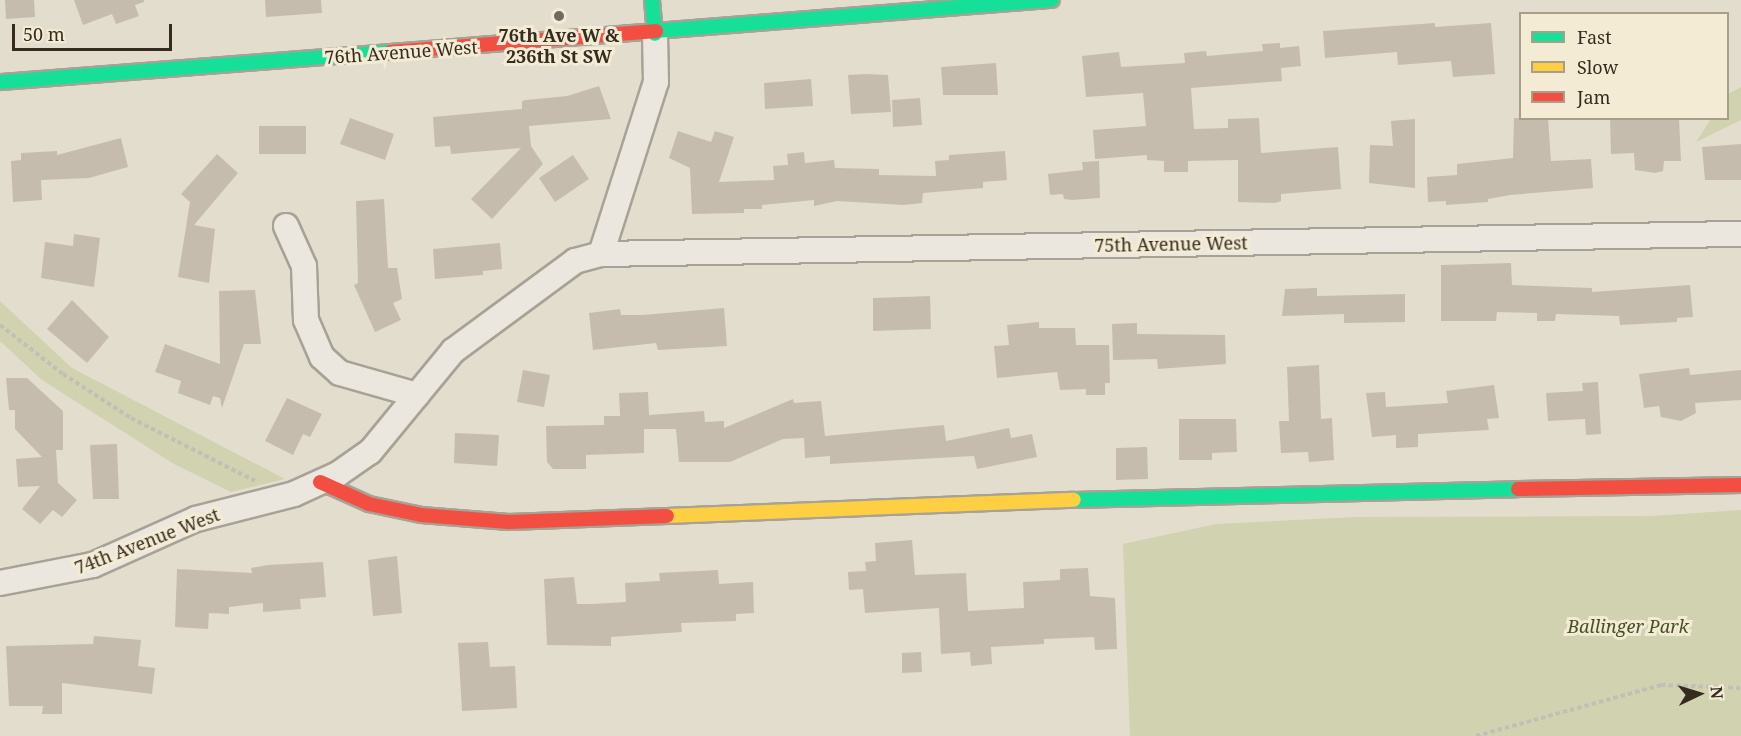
<!DOCTYPE html>
<style>
body{margin:0}
#map{position:relative;width:1741px;height:736px;overflow:hidden;background:#e3ddcd;font-family:"Noto Serif",serif}
div>[style]{position:absolute}
.green>*{inset:0;background:#d0d2b0}
.building>*{inset:0;background:#c6bcae}
.path>*{height:4px;margin-top:-2px;transform-origin:0;background:repeating-linear-gradient(90deg,#c4beb5 0 4.5px,transparent 0 7.5px)}
.roads{filter:drop-shadow(2px 0 #a8a296) drop-shadow(-2px 0 #a8a296) drop-shadow(0 2px #a8a296) drop-shadow(0 -2px #a8a296)}
.street>*{height:24px;margin:-12px;padding:0 12px;transform-origin:12px;border-radius:12px;background:#ebe7de}
.fast>*{height:14px;margin:-7px;padding:0 7px;transform-origin:7px;border-radius:7px;background:#16e098}
.slow>*{height:14px;margin:-7px;padding:0 7px;transform-origin:7px;border-radius:7px;background:#ffcf43}
.jam>*{height:14px;margin:-7px;padding:0 7px;transform-origin:7px;border-radius:7px;background:#f24e42}
.dots>*{width:16px;height:16px;translate:-50% -50%;box-sizing:border-box;border:3px solid #f3ebd4;border-radius:50%}
span{translate:-50% -50%;white-space:nowrap;text-align:center;line-height:1.15;-webkit-text-stroke:6px #f3ebd4;paint-order:stroke}
.poi-label{font-size:18px;color:#362b1f;font-weight:700}
.street-label{font-size:18px;color:#362b1f}
.park-label{font-size:18px;color:#455127;font-style:italic}
.legend{position:absolute;left:1519px;top:12px;width:210px;height:108px;box-sizing:border-box;background:#f3ebd4;border:2px solid #a79e8c;margin:0;padding:8px 10px;list-style:none;font-size:18px;color:#362b1f}
.legend li{display:flex;align-items:center;gap:12px;height:30px}
.legend b{width:30px;border:2px solid #a79e8c}
.north{position:absolute;left:1669px;top:664px;width:60px;height:60px;-webkit-text-stroke:4px #f3ebd4;paint-order:stroke;rotate:86deg;font-size:16px;font-weight:700;line-height:24px;text-align:center;color:#362b1f}
.north::after{content:'';display:block;margin:auto;width:21px;height:27px;background:#362b1f;clip-path:polygon(50% 0,100% 100%,50% 72%,0 100%)}
.scale{position:absolute;left:12px;top:24px;width:160px;height:27px;box-sizing:border-box;border:3px solid #362b1f;border-top:0;padding-left:8px;font-size:18px;line-height:21px;white-space:nowrap;color:#362b1f;-webkit-text-stroke:4px #f3ebd4;paint-order:stroke}
</style>
<div id="map">
<div class="green">
<i style="clip-path:polygon(1741px 87px,1741px 120px,1696px 142px,1711px 119px,1728px 118px,1728px 94px)"></i>
<i style="clip-path:polygon(0 301px,72px 368px,285px 479px,231px 492px,174px 464px,42px 380px,0 341px)"></i>
<i style="clip-path:polygon(1741px 510px,1741px 736px,1130px 736px,1123px 544px,1216px 524px,1357px 517px,1652px 516px)"></i>
</div>
<div class="building">
<i style="clip-path:polygon(5px 0,34px 0,35px 17px,6px 19px)"></i>
<i style="clip-path:polygon(74px 0,144px 0,144px 2px,135px 5px,139px 16px,116px 24px,112px 14px,83px 25px)"></i>
<i style="clip-path:polygon(265px 0,321px 0,322px 13px,266px 17px)"></i>
<i style="clip-path:polygon(1435px 23px,1435px 27px,1491px 23px,1495px 74px,1453px 77px,1451px 61px,1398px 65px,1397px 52px,1325px 58px,1323px 31px)"></i>
<i style="clip-path:polygon(1280px 43px,1280px 48px,1299px 46px,1301px 66px,1281px 68px,1282px 81px,1191px 88px,1194px 129px,1228px 128px,1228px 119px,1259px 118px,1261px 153px,1338px 147px,1341px 189px,1281px 194px,1281px 201px,1275px 203px,1238px 202px,1238px 160px,1188px 161px,1188px 172px,1164px 172px,1164px 161px,1147px 160px,1147px 155px,1095px 159px,1093px 130px,1146px 126px,1143px 93px,1086px 97px,1082px 56px,1119px 52px,1121px 67px,1185px 63px,1184px 53px,1206px 51px,1207px 56px,1263px 51px,1262px 44px)"></i>
<i style="clip-path:polygon(996px 63px,998px 95px,943px 95px,941px 67px)"></i>
<i style="clip-path:polygon(867px 74px,888px 75px,891px 112px,851px 114px,848px 75px)"></i>
<i style="clip-path:polygon(811px 79px,813px 106px,765px 109px,764px 83px)"></i>
<i style="clip-path:polygon(599px 86px,611px 119px,529px 126px,531px 146px,543px 164px,492px 219px,471px 199px,521px 148px,451px 154px,450px 146px,435px 147px,433px 117px,522px 109px,522px 101px,526px 100px,567px 96px)"></i>
<i style="clip-path:polygon(920px 98px,922px 125px,893px 127px,892px 100px)"></i>
<i style="clip-path:polygon(350px 118px,394px 134px,385px 160px,340px 144px)"></i>
<i style="clip-path:polygon(1514px 118px,1548px 118px,1551px 161px,1591px 159px,1593px 188px,1510px 195px,1488px 199px,1488px 202px,1446px 205px,1446px 201px,1428px 202px,1427px 177px,1457px 175px,1457px 164px,1513px 158px)"></i>
<i style="clip-path:polygon(1610px 118px,1679px 118px,1681px 161px,1664px 161px,1663px 171px,1655px 173px,1635px 170px,1634px 153px,1611px 154px)"></i>
<i style="clip-path:polygon(1415px 119px,1415px 188px,1369px 183px,1370px 145px,1393px 146px,1391px 121px)"></i>
<i style="clip-path:polygon(259px 126px,306px 126px,306px 154px,259px 154px)"></i>
<i style="clip-path:polygon(678px 131px,711px 142px,715px 131px,734px 137px,719px 182px,774px 180px,773px 166px,788px 165px,787px 154px,804px 152px,805px 163px,834px 160px,835px 168px,879px 169px,879px 175px,936px 176px,935px 161px,949px 160px,949px 155px,1005px 151px,1007px 180px,983px 182px,983px 188px,923px 193px,922px 203px,903px 205px,837px 201px,814px 206px,814px 200px,762px 205px,762px 209px,744px 209px,744px 213px,692px 214px,690px 168px,669px 158px)"></i>
<i style="clip-path:polygon(121px 138px,128px 167px,89px 178px,41px 180px,42px 200px,13px 202px,11px 161px,21px 160px,21px 153px,57px 151px,57px 155px)"></i>
<i style="clip-path:polygon(1741px 144px,1741px 180px,1705px 180px,1702px 147px)"></i>
<i style="clip-path:polygon(217px 154px,238px 173px,194px 225px,215px 229px,209px 283px,178px 277px,190px 202px,181px 194px)"></i>
<i style="clip-path:polygon(573px 155px,589px 179px,555px 202px,539px 178px)"></i>
<i style="clip-path:polygon(1099px 161px,1100px 198px,1072px 200px,1064px 199px,1063px 194px,1050px 195px,1048px 174px,1083px 170px,1082px 162px)"></i>
<i style="clip-path:polygon(384px 199px,388px 268px,397px 268px,402px 299px,393px 303px,401px 320px,375px 332px,354px 285px,358px 283px,356px 201px)"></i>
<i style="clip-path:polygon(74px 234px,100px 238px,94px 287px,41px 278px,45px 242px,73px 246px)"></i>
<i style="clip-path:polygon(500px 243px,502px 269px,483px 271px,483px 275px,435px 279px,433px 249px)"></i>
<i style="clip-path:polygon(1511px 263px,1512px 285px,1592px 288px,1592px 292px,1690px 285px,1693px 317px,1677px 318px,1677px 322px,1620px 325px,1619px 316px,1556px 314px,1555px 321px,1537px 321px,1537px 313px,1497px 312px,1496px 321px,1441px 321px,1441px 265px)"></i>
<i style="clip-path:polygon(1317px 288px,1317px 296px,1405px 294px,1405px 322px,1344px 323px,1344px 314px,1282px 316px,1285px 289px)"></i>
<i style="clip-path:polygon(255px 290px,261px 344px,244px 344px,222px 408px,220px 398px,213px 396px,210px 405px,178px 393px,181px 381px,155px 372px,165px 344px,220px 364px,219px 291px)"></i>
<i style="clip-path:polygon(930px 296px,931px 329px,873px 331px,873px 298px)"></i>
<i style="clip-path:polygon(72px 300px,109px 337px,87px 363px,47px 329px)"></i>
<i style="clip-path:polygon(724px 308px,727px 346px,658px 350px,656px 343px,593px 350px,589px 313px,620px 309px,621px 315px,643px 315px)"></i>
<i style="clip-path:polygon(1039px 322px,1039px 328px,1075px 328px,1076px 345px,1109px 345px,1110px 383px,1105px 383px,1105px 395px,1086px 395px,1086px 389px,1060px 390px,1057px 372px,997px 378px,994px 346px,1009px 345px,1007px 325px)"></i>
<i style="clip-path:polygon(1137px 323px,1137px 334px,1225px 335px,1226px 364px,1158px 369px,1157px 359px,1113px 360px,1112px 324px)"></i>
<i style="clip-path:polygon(1319px 365px,1321px 419px,1332px 418px,1334px 460px,1309px 462px,1308px 452px,1281px 453px,1279px 421px,1289px 421px,1287px 367px)"></i>
<i style="clip-path:polygon(1689px 368px,1690px 375px,1741px 370px,1741px 400px,1695px 403px,1696px 413px,1681px 421px,1661px 417px,1659px 406px,1644px 408px,1639px 374px)"></i>
<i style="clip-path:polygon(523px 370px,550px 375px,544px 407px,517px 402px)"></i>
<i style="clip-path:polygon(6px 378px,27px 378px,63px 411px,63px 450px,56px 450px,58px 483px,77px 500px,62px 517px,53px 510px,40px 524px,22px 509px,40px 486px,18px 487px,16px 459px,42px 457px,15px 429px,15px 410px,9px 410px)"></i>
<i style="clip-path:polygon(1598px 382px,1601px 434px,1586px 435px,1585px 419px,1548px 421px,1546px 393px,1583px 391px,1582px 383px)"></i>
<i style="clip-path:polygon(1494px 385px,1499px 418px,1487px 419px,1489px 430px,1418px 434px,1418px 447px,1396px 448px,1396px 435px,1372px 437px,1366px 393px,1385px 392px,1386px 407px,1448px 403px,1446px 391px)"></i>
<i style="clip-path:polygon(648px 392px,649px 415px,704px 411px,705px 422px,724px 421px,724px 428px,793px 399px,794px 403px,821px 401px,825px 436px,944px 425px,946px 441px,1009px 428px,1011px 438px,1032px 434px,1037px 457px,977px 469px,974px 456px,830px 464px,830px 456px,805px 458px,804px 438px,783px 439px,730px 462px,679px 462px,676px 429px,644px 429px,644px 453px,586px 455px,586px 469px,553px 469px,547px 462px,546px 426px,604px 425px,604px 416px,620px 416px,619px 393px)"></i>
<i style="clip-path:polygon(287px 398px,322px 414px,310px 437px,303px 434px,293px 455px,265px 441px)"></i>
<i style="clip-path:polygon(1179px 419px,1236px 419px,1237px 452px,1212px 453px,1212px 460px,1179px 460px)"></i>
<i style="clip-path:polygon(455px 433px,499px 435px,497px 466px,454px 463px)"></i>
<i style="clip-path:polygon(117px 444px,119px 499px,93px 499px,90px 445px)"></i>
<i style="clip-path:polygon(1147px 447px,1148px 479px,1116px 480px,1116px 448px)"></i>
<i style="clip-path:polygon(912px 540px,915px 575px,966px 573px,968px 611px,1024px 608px,1023px 582px,1060px 580px,1060px 569px,1088px 568px,1090px 596px,1115px 598px,1117px 649px,1095px 650px,1094px 637px,1044px 639px,1044px 644px,991px 647px,992px 664px,971px 666px,970px 652px,941px 654px,939px 608px,865px 613px,863px 589px,849px 590px,848px 572px,866px 571px,865px 562px,876px 561px,875px 543px)"></i>
<i style="clip-path:polygon(397px 556px,402px 613px,373px 616px,368px 560px)"></i>
<i style="clip-path:polygon(323px 562px,326px 597px,300px 599px,301px 609px,263px 612px,263px 603px,229px 607px,229px 614px,209px 613px,208px 629px,175px 627px,177px 569px,252px 573px,251px 568px,268px 565px)"></i>
<i style="clip-path:polygon(718px 570px,719px 584px,753px 582px,754px 613px,736px 614px,736px 621px,681px 623px,682px 632px,611px 637px,611px 646px,547px 645px,544px 579px,574px 577px,577px 604px,592px 604px,626px 602px,625px 583px,660px 581px,659px 573px)"></i>
<i style="clip-path:polygon(94px 636px,141px 640px,138px 666px,155px 668px,152px 694px,62px 683px,62px 714px,42px 714px,43px 706px,9px 706px,6px 646px,93px 644px)"></i>
<i style="clip-path:polygon(488px 642px,490px 667px,515px 666px,517px 708px,462px 711px,458px 643px)"></i>
<i style="clip-path:polygon(921px 652px,922px 672px,902px 673px,902px 653px)"></i>
</div>
<div class="path">
<i style="left:0;top:325px;width:80px;rotate:37.9deg"></i>
<i style="left:63px;top:374px;width:81px;rotate:32.9deg"></i>
<i style="left:131px;top:418px;width:139px;rotate:26.9deg"></i>
<i style="left:1476px;top:736px;width:192px;rotate:-15.4deg"></i>
<i style="left:1661px;top:685px;width:80px;rotate:2.1deg"></i>
</div>
<div class="roads">
<div class="street">
<i style="left:286px;top:226px;width:44px;rotate:65.8deg"></i>
<i style="left:304px;top:266px;width:54px;rotate:87.9deg"></i>
<i style="left:306px;top:320px;width:40px;rotate:66.6deg"></i>
<i style="left:322px;top:357px;width:24px;rotate:42deg"></i>
<i style="left:340px;top:373px;width:80px;rotate:15.9deg"></i>
<i style="left:601px;top:254px;width:1140px;rotate:-1.01deg"></i>
<i style="left:0;top:583px;width:95px;rotate:-11deg"></i>
<i style="left:93px;top:565px;width:113px;rotate:-24.1deg"></i>
<i style="left:196px;top:519px;width:101px;rotate:-14.3deg"></i>
<i style="left:294px;top:494px;width:48px;rotate:-24.4deg"></i>
<i style="left:338px;top:474px;width:39px;rotate:-35deg"></i>
<i style="left:370px;top:452px;width:131px;rotate:-50.6deg"></i>
<i style="left:453px;top:351px;width:152px;rotate:-36.4deg"></i>
<i style="left:575px;top:261px;width:27px;rotate:-15deg"></i>
<i style="left:601px;top:254px;width:181px;rotate:-72.3deg"></i>
<i style="left:656px;top:82px;width:48px;rotate:-91.2deg"></i>
</div>
<div class="fast">
<i style="left:652px;top:0;width:34px;rotate:85deg"></i>
<i style="left:656px;top:31px;width:397px;rotate:-4.5deg"></i>
<i style="left:0;top:82px;width:392px;rotate:-4.4deg"></i>
<i style="left:1074px;top:500px;width:444px;rotate:-1.4deg"></i>
</div>
<div class="slow">
<i style="left:667px;top:516px;width:407px;rotate:-2.3deg"></i>
</div>
<div class="jam">
<i style="left:391px;top:52px;width:266px;rotate:-4.5deg"></i>
<i style="left:320px;top:482px;width:54px;rotate:24.2deg"></i>
<i style="left:369px;top:504px;width:53px;rotate:11.9deg"></i>
<i style="left:421px;top:515px;width:88px;rotate:4.5deg"></i>
<i style="left:509px;top:522px;width:158px;rotate:-2.2deg"></i>
<i style="left:1518px;top:489px;width:223px;rotate:-1deg"></i>
</div>
</div>
<div class="dots">
<i style="left:559px;top:16px;background:#73695c"></i>
</div>
<div class="poi-label">
<span style="left:559px;top:46px">76th Ave W &amp;<br>236th St SW</span>
</div>
<div class="street-label">
<span style="left:401px;top:52px;rotate:-4deg">76th Avenue West</span>
<span style="left:1171px;top:244px;rotate:-1deg">75th Avenue West</span>
<span style="left:147px;top:541px;rotate:-21deg">74th Avenue West</span>
</div>
<div class="park-label">
<span style="left:1628px;top:626px">Ballinger Park</span>
</div>
<ul class="legend">
<li><b style="height:8px;background:#16e098"></b>Fast</li>
<li><b style="height:8px;background:#ffcf43"></b>Slow</li>
<li><b style="height:8px;background:#f24e42"></b>Jam</li>
</ul>
<div class="north">N</div>
<div class="scale">50 m</div>
</div>
